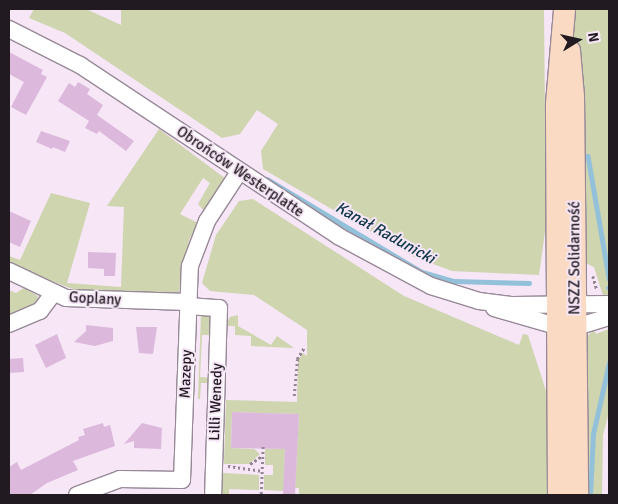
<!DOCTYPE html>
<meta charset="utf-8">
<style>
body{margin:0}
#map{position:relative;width:618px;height:504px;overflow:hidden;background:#f6e6f6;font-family:Signika,sans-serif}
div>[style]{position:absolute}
.green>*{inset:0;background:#ced5af}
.stream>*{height:4.5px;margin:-2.25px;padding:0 2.25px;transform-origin:2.25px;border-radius:2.25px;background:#93c1da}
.building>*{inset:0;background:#dcb9dc}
.path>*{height:2.5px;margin-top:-1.25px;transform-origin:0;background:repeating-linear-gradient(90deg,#928692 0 2.5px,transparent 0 5px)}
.roads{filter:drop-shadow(1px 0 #978997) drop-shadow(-1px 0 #978997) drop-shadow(0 1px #978997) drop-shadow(0 -1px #978997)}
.minor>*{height:16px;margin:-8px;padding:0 8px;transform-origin:8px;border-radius:8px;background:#fff}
.major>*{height:21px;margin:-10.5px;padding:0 10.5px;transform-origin:10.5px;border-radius:10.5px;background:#fadac2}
span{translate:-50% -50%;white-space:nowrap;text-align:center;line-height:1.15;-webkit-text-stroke:4px #f6e6f6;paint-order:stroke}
.street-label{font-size:15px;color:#211b21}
.water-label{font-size:16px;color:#10384a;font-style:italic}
.frame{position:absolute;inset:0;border:10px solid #211b21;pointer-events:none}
.north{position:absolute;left:553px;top:15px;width:50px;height:50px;-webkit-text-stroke:4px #f6e6f6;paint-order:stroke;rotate:80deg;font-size:14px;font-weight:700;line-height:20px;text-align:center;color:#211b21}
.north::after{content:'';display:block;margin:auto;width:18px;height:22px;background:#211b21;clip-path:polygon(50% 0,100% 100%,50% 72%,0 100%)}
</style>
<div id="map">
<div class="green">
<i style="clip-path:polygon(34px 9px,86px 9px,121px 25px,121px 9px,544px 9px,546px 225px,539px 275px,452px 271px,414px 257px,263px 169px,261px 151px,278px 124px,257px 110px,240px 134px,222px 138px,65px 33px,29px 18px)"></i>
<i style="clip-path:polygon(573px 9px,609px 9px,609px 299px,604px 299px,594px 267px,581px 261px)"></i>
<i style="clip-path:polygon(159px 129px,226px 179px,205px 212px,198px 204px,210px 183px,203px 178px,180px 214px,198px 223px,189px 240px,179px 292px,80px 292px,9px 264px,9px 256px,20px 260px,51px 193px,90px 203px,67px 283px,121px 287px,124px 207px,107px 206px)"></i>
<i style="clip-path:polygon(253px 199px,404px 296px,519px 345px,523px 334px,528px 335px,547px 394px,548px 495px,299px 495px,299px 488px,295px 488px,299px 414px,232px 412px,231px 448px,254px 449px,260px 454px,249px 464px,224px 464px,226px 400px,297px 402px,298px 360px,303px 353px,307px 356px,307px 330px,254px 295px,210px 291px,202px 283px,216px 235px,239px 201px)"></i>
<i style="clip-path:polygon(24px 288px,38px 296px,37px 304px,9px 317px,9px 290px,16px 293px)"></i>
<i style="clip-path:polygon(201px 313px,212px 319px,212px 335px,202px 335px,200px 377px,211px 378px,209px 383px,201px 383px,200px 399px,198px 399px)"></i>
<i style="clip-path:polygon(238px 315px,238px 326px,271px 345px,277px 336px,294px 348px,251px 346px,251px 336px,235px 335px,235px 326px,225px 326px,230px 317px)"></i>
<i style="clip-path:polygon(609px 329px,609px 412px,603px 435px,602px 495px,582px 495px,586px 337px,594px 330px,596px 334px)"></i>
<i style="clip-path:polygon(265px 449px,285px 449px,284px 491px,264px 490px,264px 475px,273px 475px,273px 465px,265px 465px)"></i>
<i style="clip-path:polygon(223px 473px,259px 475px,259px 490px,229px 489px,229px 495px,222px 495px)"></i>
</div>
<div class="stream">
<i style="left:588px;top:156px;width:124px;rotate:80.2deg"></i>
<i style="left:267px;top:179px;width:181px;rotate:31deg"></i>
<i style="left:422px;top:272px;width:33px;rotate:16deg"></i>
<i style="left:454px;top:281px;width:75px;rotate:1.5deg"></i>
<i style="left:608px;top:288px;width:1px"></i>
<i style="left:590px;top:495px;width:61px;rotate:-87.2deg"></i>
<i style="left:593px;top:434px;width:73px;rotate:-77.3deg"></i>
</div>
<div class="building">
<i style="clip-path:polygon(9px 52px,43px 70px,41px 74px,47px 77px,26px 115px,11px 107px,24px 82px,9px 74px)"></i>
<i style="clip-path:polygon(78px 82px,90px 89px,87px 94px,103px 105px,97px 115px,134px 141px,126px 151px,99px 131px,97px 134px,85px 128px,89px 121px,58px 101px,69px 83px,75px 87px)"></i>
<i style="clip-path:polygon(41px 131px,70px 141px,65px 152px,53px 147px,55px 143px,52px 149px,36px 142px)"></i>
<i style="clip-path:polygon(9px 211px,31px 221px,20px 247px,9px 242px)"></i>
<i style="clip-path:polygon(88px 252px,116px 253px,115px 276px,104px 276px,104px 269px,88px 268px)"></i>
<i style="clip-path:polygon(86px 325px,113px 328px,113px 341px,95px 346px,74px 342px,86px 331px)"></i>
<i style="clip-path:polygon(136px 327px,157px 327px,153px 354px,139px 353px)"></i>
<i style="clip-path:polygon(57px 334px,66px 358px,46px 368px,35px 345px)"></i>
<i style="clip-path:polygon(23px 358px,24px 372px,9px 373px,9px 359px)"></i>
<i style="clip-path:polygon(232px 412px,299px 414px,295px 495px,283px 495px,285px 449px,231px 448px)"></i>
<i style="clip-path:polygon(103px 423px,104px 427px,110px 425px,115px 446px,73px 461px,78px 470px,47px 483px,30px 495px,9px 495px,9px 467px,17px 462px,21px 470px,79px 440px,78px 437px,85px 435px,83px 429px)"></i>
<i style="clip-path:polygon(142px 423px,162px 428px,161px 449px,134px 448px,134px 441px,124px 444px)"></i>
</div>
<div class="path">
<i style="left:593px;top:276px;width:15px;rotate:74deg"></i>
<i style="left:294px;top:396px;width:37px;rotate:-85deg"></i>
<i style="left:297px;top:359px;width:13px;rotate:-58deg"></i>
<i style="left:250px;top:464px;width:14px;rotate:-34deg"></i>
<i style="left:228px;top:466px;width:34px;rotate:8deg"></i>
<i style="left:261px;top:494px;width:49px;rotate:-87.7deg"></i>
</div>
<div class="roads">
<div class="minor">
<i style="left:9px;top:29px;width:80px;rotate:26.9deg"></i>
<i style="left:80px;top:65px;width:310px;rotate:33.5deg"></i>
<i style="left:338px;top:236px;width:106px;rotate:28.3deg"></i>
<i style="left:431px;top:286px;width:50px;rotate:17.4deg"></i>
<i style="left:479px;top:301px;width:34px;rotate:7deg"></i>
<i style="left:513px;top:305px;width:96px;rotate:-0.6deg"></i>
<i style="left:9px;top:271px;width:63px;rotate:25.3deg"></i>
<i style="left:66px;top:298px;width:122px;rotate:1.9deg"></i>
<i style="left:188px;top:306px;width:31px;rotate:4deg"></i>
<i style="left:219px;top:308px;width:187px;rotate:91.8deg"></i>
<i style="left:494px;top:308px;width:65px;rotate:16.2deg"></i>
<i style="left:556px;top:326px;width:20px;rotate:3deg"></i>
<i style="left:576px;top:327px;width:34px;rotate:-17deg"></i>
<i style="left:9px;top:324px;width:34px;rotate:-23deg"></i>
<i style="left:40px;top:311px;width:21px;rotate:-53deg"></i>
<i style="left:77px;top:495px;width:46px;rotate:-20.4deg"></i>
<i style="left:120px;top:479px;width:62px;rotate:0.9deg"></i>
<i style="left:182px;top:480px;width:214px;rotate:-87.9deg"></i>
<i style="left:190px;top:266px;width:48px;rotate:-69.3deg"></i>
<i style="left:207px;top:221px;width:59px;rotate:-56.9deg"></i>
</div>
<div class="major">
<i style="left:569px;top:50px;width:46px;rotate:85deg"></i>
<i style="left:573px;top:96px;width:399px;rotate:89.4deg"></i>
<i style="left:558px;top:495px;width:392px;rotate:-90.3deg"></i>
<i style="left:556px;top:103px;width:94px;rotate:-85.1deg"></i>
</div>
</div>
<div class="street-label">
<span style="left:240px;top:172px;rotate:34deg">Obrońców Westerplatte</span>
<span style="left:575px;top:258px;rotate:-90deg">NSZZ Solidarność</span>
<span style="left:95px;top:299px;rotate:3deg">Goplany</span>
<span style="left:186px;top:374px;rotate:-88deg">Mazepy</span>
<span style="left:216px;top:402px;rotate:-88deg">Lilli Wenedy</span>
</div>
<div class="water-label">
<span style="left:385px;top:233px;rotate:29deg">Kanał Radunicki</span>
</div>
<div class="frame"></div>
<div class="north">N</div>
</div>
